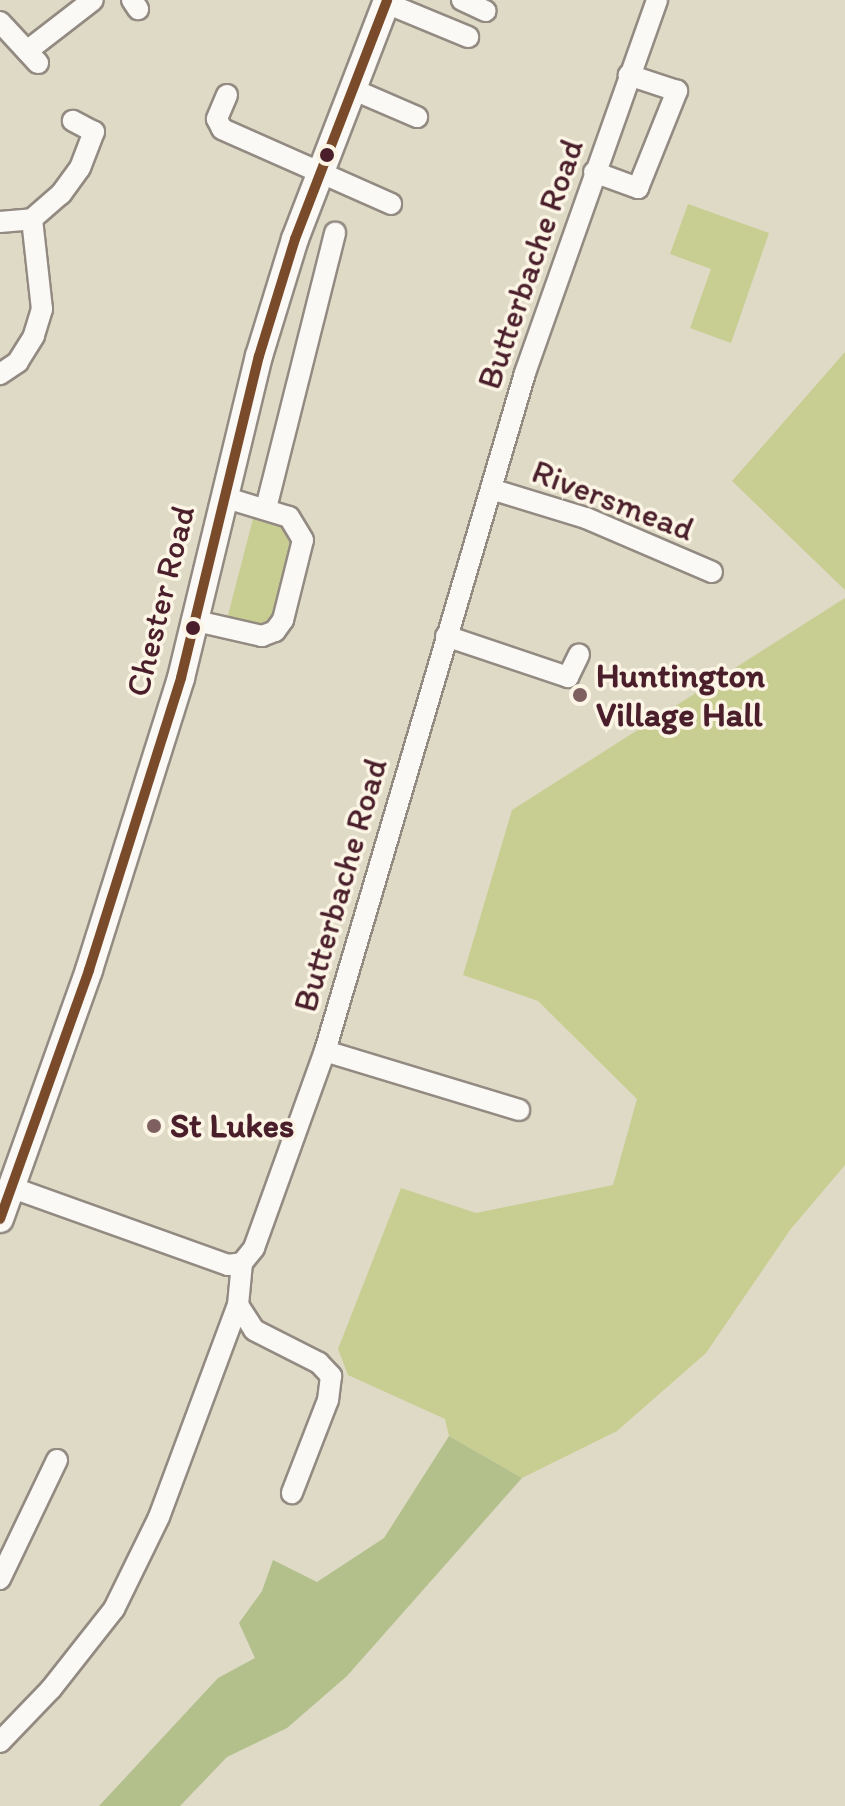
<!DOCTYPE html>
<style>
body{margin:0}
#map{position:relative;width:845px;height:1806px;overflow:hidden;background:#dedac6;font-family:Itim,sans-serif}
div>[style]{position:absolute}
.green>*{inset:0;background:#c8ce92}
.forest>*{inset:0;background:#b3c08c}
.roads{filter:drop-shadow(2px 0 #938a82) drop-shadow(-2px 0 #938a82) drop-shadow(0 2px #938a82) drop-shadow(0 -2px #938a82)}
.minor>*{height:20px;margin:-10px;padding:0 10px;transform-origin:10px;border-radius:10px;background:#faf9f6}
.major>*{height:26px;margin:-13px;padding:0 13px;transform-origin:13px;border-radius:13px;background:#faf9f6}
.bus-1>*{height:10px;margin:-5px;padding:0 5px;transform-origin:5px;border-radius:5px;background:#7a4b2a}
.dots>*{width:22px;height:22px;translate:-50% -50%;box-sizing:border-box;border:4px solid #fcf5e5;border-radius:50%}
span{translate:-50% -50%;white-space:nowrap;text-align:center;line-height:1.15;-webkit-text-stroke:7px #fcf5e5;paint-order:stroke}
.street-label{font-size:34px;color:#4a1f2b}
.poi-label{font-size:34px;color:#4a1f2b;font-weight:700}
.left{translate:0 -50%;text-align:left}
</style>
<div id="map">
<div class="green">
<i style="clip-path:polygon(688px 204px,769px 233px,731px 343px,690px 328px,711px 269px,670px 254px)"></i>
<i style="clip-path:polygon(845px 352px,845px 590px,732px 481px)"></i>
<i style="clip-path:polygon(254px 515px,285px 527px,296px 549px,279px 613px,258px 628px,227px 619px)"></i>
<i style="clip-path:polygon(845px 598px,845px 1165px,790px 1230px,706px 1353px,617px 1431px,522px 1478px,449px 1436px,445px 1419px,348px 1375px,338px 1349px,401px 1188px,476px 1213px,613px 1185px,637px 1099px,538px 1001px,463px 975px,512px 810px)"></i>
</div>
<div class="forest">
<i style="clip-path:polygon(449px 1436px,522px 1478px,347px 1676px,287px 1728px,227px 1757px,180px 1806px,99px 1806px,218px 1678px,255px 1658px,239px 1623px,262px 1591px,273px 1560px,317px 1582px,384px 1538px)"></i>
</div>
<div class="roads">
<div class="minor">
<i style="left:132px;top:0;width:11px;rotate:56deg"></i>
<i style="left:462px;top:0;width:26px;rotate:25deg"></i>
<i style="left:386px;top:3px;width:89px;rotate:22.5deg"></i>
<i style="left:0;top:22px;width:56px;rotate:47.2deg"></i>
<i style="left:27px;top:51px;width:83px;rotate:-37.7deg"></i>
<i style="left:352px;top:89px;width:71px;rotate:23.3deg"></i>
<i style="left:227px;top:95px;width:26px;rotate:113deg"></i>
<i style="left:217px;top:119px;width:11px;rotate:63deg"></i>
<i style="left:222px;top:129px;width:185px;rotate:23.9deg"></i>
<i style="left:594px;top:172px;width:47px;rotate:20deg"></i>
<i style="left:638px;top:188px;width:105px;rotate:-68.1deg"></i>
<i style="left:677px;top:91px;width:51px;rotate:-161.6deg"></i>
<i style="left:32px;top:219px;width:38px;rotate:-41deg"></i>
<i style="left:61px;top:194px;width:32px;rotate:-54deg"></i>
<i style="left:80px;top:168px;width:39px;rotate:-69deg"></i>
<i style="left:94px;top:132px;width:24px;rotate:-152deg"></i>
<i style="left:0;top:222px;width:32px;rotate:-5deg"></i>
<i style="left:32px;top:219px;width:91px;rotate:83.7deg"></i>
<i style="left:42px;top:309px;width:28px;rotate:107deg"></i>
<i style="left:34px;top:336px;width:31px;rotate:122deg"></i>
<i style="left:18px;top:362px;width:22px;rotate:146deg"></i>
<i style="left:491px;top:489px;width:99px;rotate:17deg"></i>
<i style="left:586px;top:518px;width:137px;rotate:23.2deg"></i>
<i style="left:266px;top:508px;width:284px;rotate:-75.9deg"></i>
<i style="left:192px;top:620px;width:72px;rotate:12.9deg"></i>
<i style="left:262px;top:636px;width:14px;rotate:-21deg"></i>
<i style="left:275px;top:631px;width:14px;rotate:-54deg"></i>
<i style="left:283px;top:620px;width:82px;rotate:-76deg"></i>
<i style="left:303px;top:540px;width:27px;rotate:-121deg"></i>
<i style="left:289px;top:517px;width:69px;rotate:-163.1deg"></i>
<i style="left:446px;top:636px;width:129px;rotate:18.6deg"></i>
<i style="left:568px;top:677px;width:25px;rotate:-64deg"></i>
<i style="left:325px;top:1051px;width:203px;rotate:16.9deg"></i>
<i style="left:13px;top:1188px;width:228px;rotate:19.7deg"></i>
<i style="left:228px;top:1265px;width:14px;rotate:-8deg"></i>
<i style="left:238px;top:1305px;width:30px;rotate:57deg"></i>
<i style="left:254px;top:1330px;width:73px;rotate:26.9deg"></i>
<i style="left:319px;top:1363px;width:18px;rotate:47deg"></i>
<i style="left:331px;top:1376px;width:24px;rotate:97deg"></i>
<i style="left:328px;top:1400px;width:100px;rotate:111.2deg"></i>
<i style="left:0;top:1579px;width:132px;rotate:-64.4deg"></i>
<i style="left:0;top:1742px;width:74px;rotate:-46.1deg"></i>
<i style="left:51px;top:1689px;width:102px;rotate:-51.8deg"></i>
<i style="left:114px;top:1609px;width:102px;rotate:-63.9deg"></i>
<i style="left:159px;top:1517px;width:226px;rotate:-69.6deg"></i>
<i style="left:238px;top:1305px;width:42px;rotate:-84.6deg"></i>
<i style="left:242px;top:1263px;width:19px;rotate:-51deg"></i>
<i style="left:254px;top:1248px;width:209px;rotate:-70.2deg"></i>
<i style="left:325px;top:1051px;width:707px;rotate:-73.56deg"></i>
<i style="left:525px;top:373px;width:396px;rotate:-70.5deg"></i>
</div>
<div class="major">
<i style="left:0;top:1219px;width:264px;rotate:-70.3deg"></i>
<i style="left:89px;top:970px;width:306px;rotate:-72.5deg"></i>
<i style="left:181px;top:678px;width:331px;rotate:-76.4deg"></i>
<i style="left:259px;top:356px;width:122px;rotate:-72.9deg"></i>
<i style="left:295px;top:239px;width:256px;rotate:-68.9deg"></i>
</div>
</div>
<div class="bus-1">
<i style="left:0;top:1219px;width:264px;rotate:-70.3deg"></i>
<i style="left:89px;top:970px;width:306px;rotate:-72.5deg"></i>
<i style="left:181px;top:678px;width:331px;rotate:-76.4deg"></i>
<i style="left:259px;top:356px;width:122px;rotate:-72.9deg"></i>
<i style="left:295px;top:239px;width:256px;rotate:-68.9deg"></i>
</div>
<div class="dots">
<i style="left:327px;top:155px;background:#4a1f2b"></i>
<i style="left:193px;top:628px;background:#4a1f2b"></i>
<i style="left:580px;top:695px;background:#7e6061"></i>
<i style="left:154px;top:1126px;background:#7e6061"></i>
</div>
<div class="street-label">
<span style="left:530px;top:264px;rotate:-71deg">Butterbache Road</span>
<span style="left:613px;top:500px;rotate:21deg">Riversmead</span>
<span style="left:160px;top:601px;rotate:-76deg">Chester Road</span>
<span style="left:340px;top:885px;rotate:-74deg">Butterbache Road</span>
</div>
<div class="poi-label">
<span class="left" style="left:596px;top:695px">Huntington<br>Village Hall</span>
<span class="left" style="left:170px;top:1126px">St Lukes</span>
</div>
</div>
